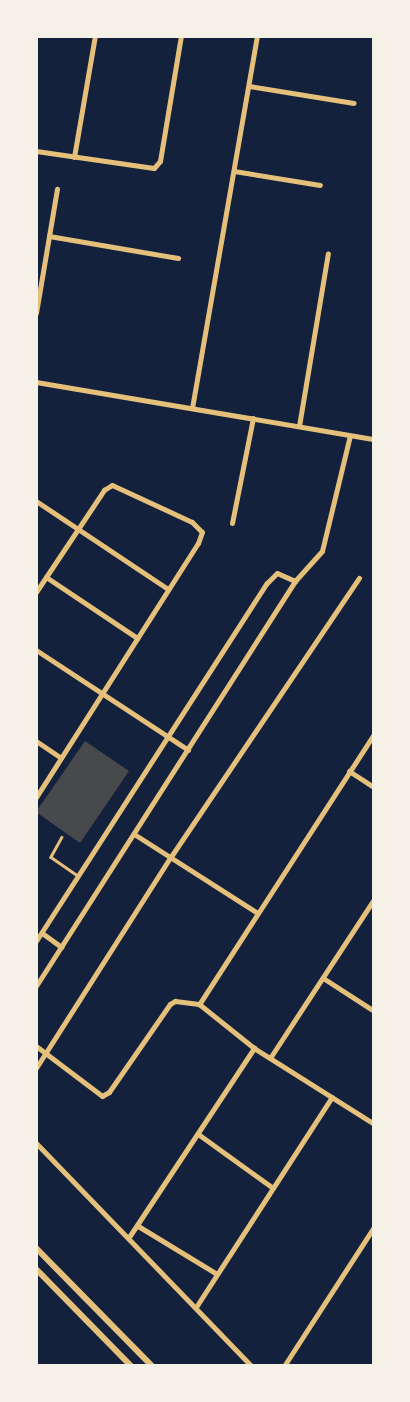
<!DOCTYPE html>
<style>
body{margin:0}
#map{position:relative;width:410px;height:1402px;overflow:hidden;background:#14213d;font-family:"Alegreya Sans",sans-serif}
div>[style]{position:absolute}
.building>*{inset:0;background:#48494c}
.service>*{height:2.5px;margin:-1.25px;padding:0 1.25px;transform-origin:1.25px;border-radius:1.25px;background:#e5c07b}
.minor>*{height:5px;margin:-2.5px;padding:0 2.5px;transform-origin:2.5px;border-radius:2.5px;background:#e5c07b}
.tertiary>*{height:6px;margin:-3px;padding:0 3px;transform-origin:3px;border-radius:3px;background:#e5c07b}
span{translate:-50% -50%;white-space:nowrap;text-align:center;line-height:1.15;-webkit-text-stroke:5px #f6f1e7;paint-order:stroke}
.frame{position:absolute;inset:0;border:38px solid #f6f1e7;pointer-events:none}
</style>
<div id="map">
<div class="building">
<i style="clip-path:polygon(85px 741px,129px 771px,80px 843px,36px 812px)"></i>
</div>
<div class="service">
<i style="left:62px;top:837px;width:23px;rotate:119deg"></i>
<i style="left:51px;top:857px;width:32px;rotate:35deg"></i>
</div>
<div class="minor">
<i style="left:249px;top:86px;width:106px;rotate:9.2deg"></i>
<i style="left:36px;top:151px;width:119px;rotate:8.2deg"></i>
<i style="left:154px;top:168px;width:9px;rotate:-49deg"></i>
<i style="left:160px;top:161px;width:127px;rotate:-80.5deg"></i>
<i style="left:74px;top:157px;width:123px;rotate:-80.2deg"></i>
<i style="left:234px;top:171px;width:87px;rotate:9.2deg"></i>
<i style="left:49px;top:236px;width:131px;rotate:9.7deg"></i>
<i style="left:36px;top:313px;width:126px;rotate:-80.4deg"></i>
<i style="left:36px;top:382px;width:343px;rotate:9.6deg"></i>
<i style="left:192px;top:408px;width:378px;rotate:-80.1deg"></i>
<i style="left:299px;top:426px;width:175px;rotate:-80.5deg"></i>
<i style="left:36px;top:501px;width:159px;rotate:33.7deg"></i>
<i style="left:232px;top:523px;width:107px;rotate:-78.7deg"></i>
<i style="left:46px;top:577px;width:110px;rotate:33.8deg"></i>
<i style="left:36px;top:592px;width:123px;rotate:-56.3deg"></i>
<i style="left:104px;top:490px;width:9px;rotate:-32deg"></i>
<i style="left:112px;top:485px;width:88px;rotate:24.8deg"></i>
<i style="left:192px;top:522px;width:14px;rotate:45deg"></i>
<i style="left:202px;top:532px;width:12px;rotate:110deg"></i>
<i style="left:198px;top:543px;width:301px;rotate:122.5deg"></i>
<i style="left:36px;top:650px;width:182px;rotate:33.3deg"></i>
<i style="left:374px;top:734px;width:322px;rotate:122.9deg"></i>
<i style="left:199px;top:1004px;width:70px;rotate:38.7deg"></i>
<i style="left:254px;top:1048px;width:142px;rotate:32.3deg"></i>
<i style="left:36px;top:741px;width:30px;rotate:34deg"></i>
<i style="left:349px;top:771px;width:30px;rotate:33deg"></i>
<i style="left:134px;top:834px;width:145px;rotate:32.6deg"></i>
<i style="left:42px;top:933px;width:24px;rotate:36deg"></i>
<i style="left:36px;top:941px;width:426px;rotate:-57.2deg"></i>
<i style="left:267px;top:583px;width:14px;rotate:-45deg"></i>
<i style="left:277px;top:573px;width:20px;rotate:24deg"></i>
<i style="left:323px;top:978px;width:61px;rotate:32.9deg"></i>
<i style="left:36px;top:986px;width:481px;rotate:-57.4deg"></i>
<i style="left:295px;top:581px;width:40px;rotate:-48deg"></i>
<i style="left:322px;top:551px;width:119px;rotate:-76.4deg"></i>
<i style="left:36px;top:1046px;width:83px;rotate:37.1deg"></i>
<i style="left:102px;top:1096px;width:8px;rotate:-30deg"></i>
<i style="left:109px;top:1092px;width:107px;rotate:-55.3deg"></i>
<i style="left:170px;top:1004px;width:6px;rotate:-31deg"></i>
<i style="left:175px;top:1001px;width:24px;rotate:7deg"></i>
<i style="left:270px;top:1058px;width:190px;rotate:-56.8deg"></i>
<i style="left:36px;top:1068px;width:249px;rotate:-57.5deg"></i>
<i style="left:170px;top:858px;width:338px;rotate:-56deg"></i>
<i style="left:198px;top:1134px;width:92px;rotate:35.8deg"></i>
<i style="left:36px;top:1143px;width:310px;rotate:46deg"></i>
<i style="left:138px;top:1226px;width:92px;rotate:31.3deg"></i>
<i style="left:129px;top:1237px;width:227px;rotate:-56.5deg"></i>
<i style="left:196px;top:1307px;width:250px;rotate:-57.1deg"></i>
<i style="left:284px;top:1366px;width:166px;rotate:-57.1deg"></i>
</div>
<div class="tertiary">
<i style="left:36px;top:1248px;width:165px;rotate:45.5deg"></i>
<i style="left:36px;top:1269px;width:136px;rotate:45.6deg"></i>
</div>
<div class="frame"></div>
</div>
